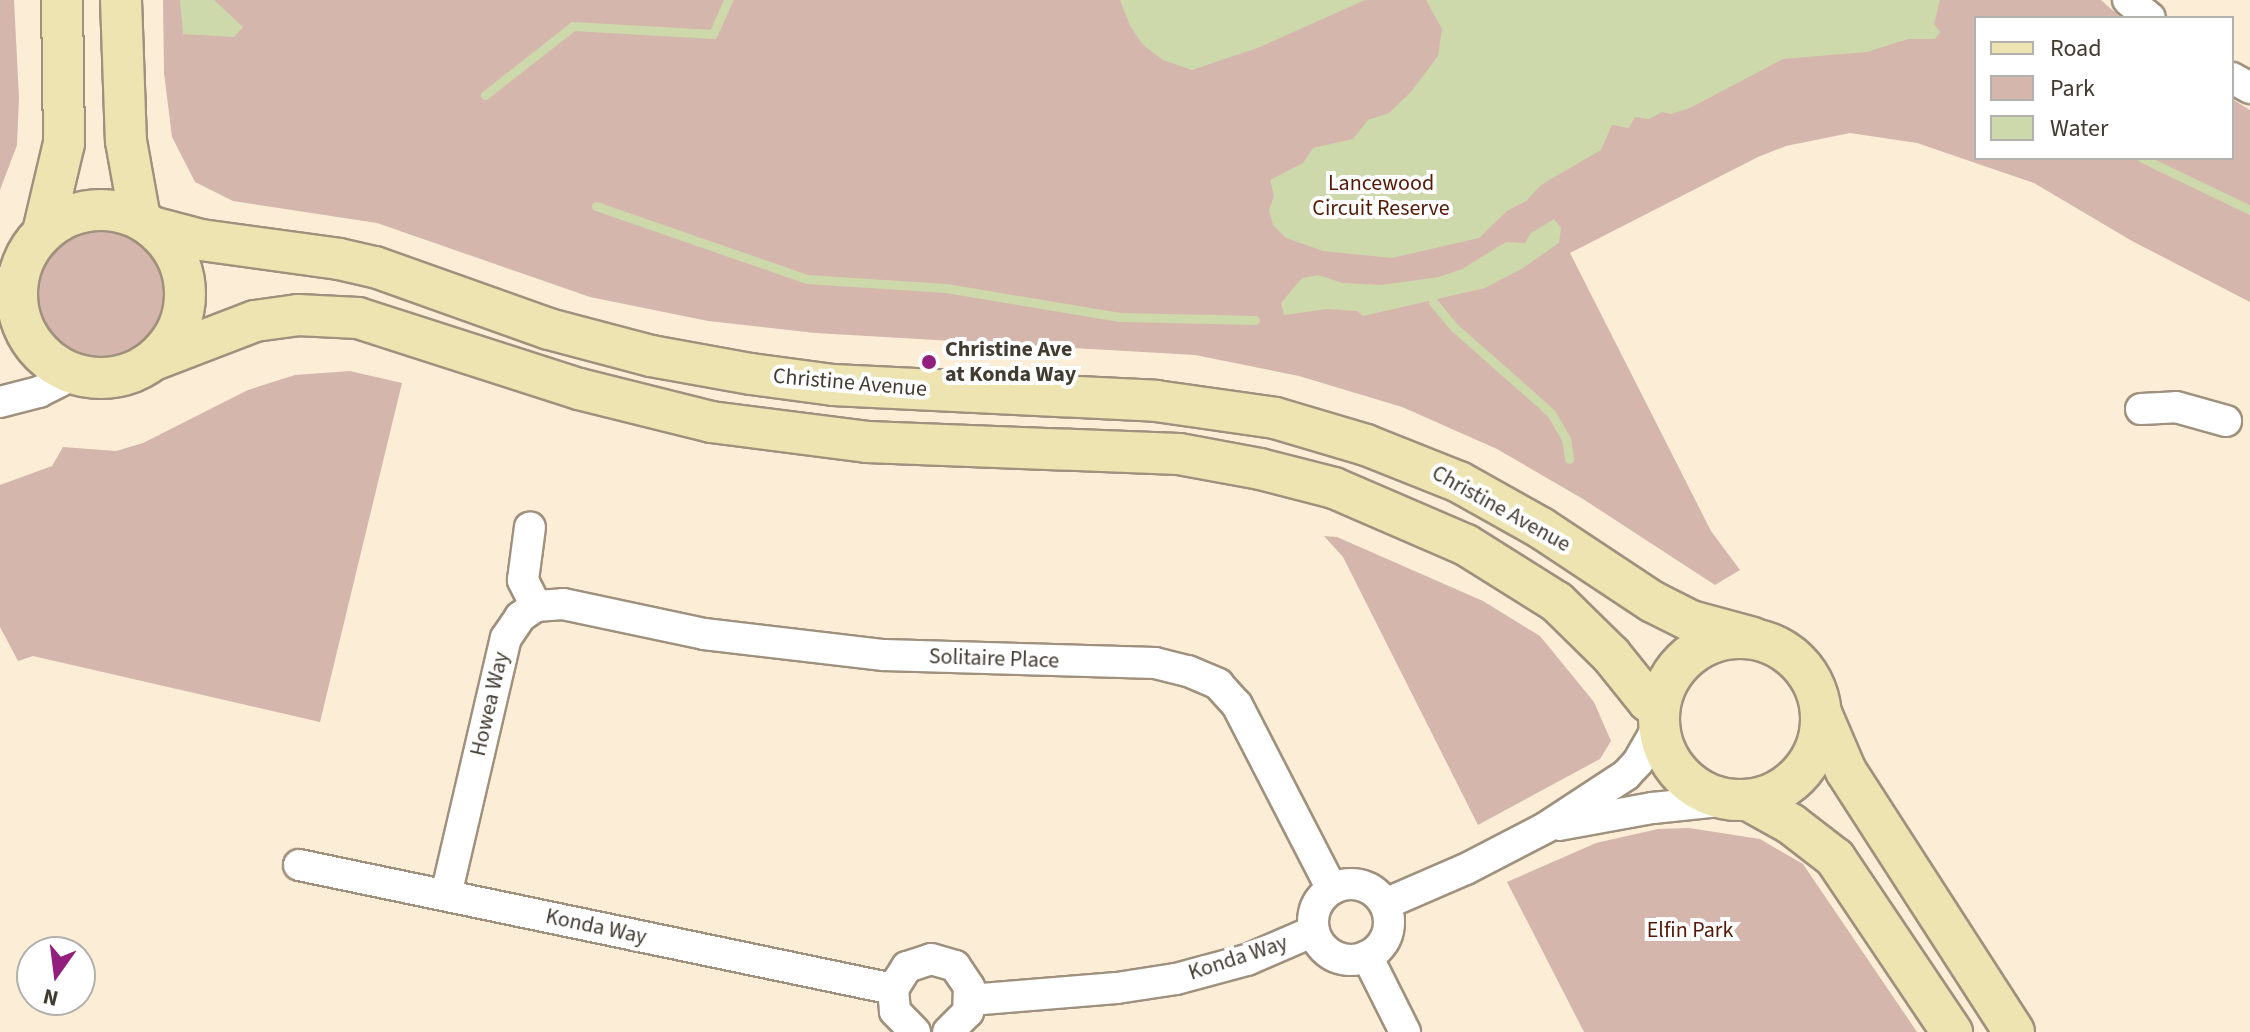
<!DOCTYPE html>
<style>
body{margin:0}
#map{position:relative;width:2250px;height:1032px;overflow:hidden;background:#fcedd7;font-family:"Source Sans 3",sans-serif}
div>[style]{position:absolute}
.green>*{inset:0;background:#d5b6ac}
.round{border-radius:50%}
.water>*{inset:0;background:#cdd9aa}
.stream>*{height:9px;margin:-4.5px;padding:0 4.5px;transform-origin:4.5px;border-radius:4.5px;background:#cdd9aa}
.roads{filter:drop-shadow(2px 0 #9f917d) drop-shadow(-2px 0 #9f917d) drop-shadow(0 2px #9f917d) drop-shadow(0 -2px #9f917d)}
.minor>*{height:30px;margin:-15px;padding:0 15px;transform-origin:15px;border-radius:15px;background:#fff}
.minor>.ring{margin:-15px;padding:0;box-sizing:content-box;background:none;border:30px solid #fff;border-radius:50%}
.major>*{height:40px;margin:-20px;padding:0 20px;transform-origin:20px;border-radius:20px;background:#eee4b1}
.major>.ring{margin:-20px;padding:0;box-sizing:content-box;background:none;border:40px solid #eee4b1;border-radius:50%}
.dots>*{width:22px;height:22px;translate:-50% -50%;box-sizing:border-box;border:4px solid #fff;border-radius:50%}
span{translate:-50% -50%;white-space:nowrap;text-align:center;line-height:1.15;-webkit-text-stroke:8px #fff;paint-order:stroke}
.park-label{font-size:22px;color:#551805}
.poi-label{font-size:22px;color:#413b32;font-weight:700}
.left{translate:0 -50%;text-align:left}
.street-label{font-size:22px;color:#413b32}
.legend{position:absolute;left:1974px;top:16px;width:260px;height:144px;box-sizing:border-box;background:#fff;border:2px solid #b3b1ad;margin:0;padding:10px 14px;list-style:none;font-size:24px;color:#413b32}
.legend li{display:flex;align-items:center;gap:16px;height:40px}
.legend b{width:40px;border:2px solid #b3b1ad}
.north{position:absolute;left:16px;top:936px;width:80px;height:80px;box-sizing:border-box;background:#fff;border:2px solid #b3b1ad;border-radius:50%;rotate:194deg;font-size:22px;font-weight:700;line-height:32px;text-align:center;color:#413b32}
.north::after{content:'';display:block;margin:auto;width:28px;height:36px;background:#921f7e;clip-path:polygon(50% 0,100% 100%,50% 72%,0 100%)}
</style>
<div id="map">
<div class="green">
<i style="clip-path:polygon(0 0,14px 0,19px 98px,17px 145px,0 190px)"></i>
<i style="clip-path:polygon(163px 0,2101px 0,2121px 18px,1976px 18px,1976px 158px,2232px 158px,2232px 99px,2250px 110px,2250px 302px,2132px 241px,2034px 183px,1917px 143px,1850px 133px,1786px 146px,1758px 157px,1570px 253px,1711px 531px,1740px 570px,1715px 585px,1583px 499px,1497px 449px,1402px 407px,1299px 376px,1195px 355px,815px 333px,708px 321px,590px 297px,377px 223px,233px 201px,195px 182px,172px 137px,164px 73px)"></i>
<i class="round" style="left:34px;top:232px;width:134px;height:134px"></i>
<i style="clip-path:polygon(350px 371px,402px 383px,320px 722px,33px 656px,18px 661px,0 627px,0 485px,52px 466px,63px 447px,116px 451px,143px 443px,248px 390px,295px 375px)"></i>
<i style="clip-path:polygon(1324px 536px,1337px 537px,1483px 601px,1540px 636px,1594px 702px,1611px 741px,1600px 759px,1478px 825px,1343px 557px)"></i>
<i style="clip-path:polygon(1689px 828px,1760px 839px,1803px 864px,1917px 1032px,1584px 1032px,1507px 882px,1596px 843px,1658px 829px)"></i>
</div>
<div class="water">
<i style="clip-path:polygon(180px 0,214px 0,243px 27px,234px 37px,183px 34px)"></i>
<i style="clip-path:polygon(1120px 0,1365px 0,1260px 47px,1192px 70px,1163px 60px,1143px 45px,1130px 26px)"></i>
<i style="clip-path:polygon(1426px 0,1940px 0,1934px 24px,1940px 32px,1935px 39px,1908px 39px,1867px 52px,1783px 59px,1690px 108px,1671px 114px,1662px 112px,1649px 119px,1635px 117px,1629px 128px,1612px 125px,1601px 150px,1541px 185px,1526px 201px,1507px 211px,1479px 238px,1392px 258px,1323px 251px,1286px 238px,1273px 225px,1269px 210px,1274px 196px,1270px 180px,1303px 163px,1313px 148px,1353px 139px,1368px 120px,1389px 113px,1411px 92px,1438px 56px,1442px 29px)"></i>
<i style="clip-path:polygon(1554px 219px,1561px 228px,1559px 243px,1523px 268px,1485px 288px,1363px 316px,1357px 311px,1327px 309px,1284px 315px,1281px 303px,1302px 278px,1318px 275px,1343px 283px,1381px 285px,1439px 277px,1462px 269px,1506px 242px,1525px 243px,1531px 233px)"></i>
</div>
<div class="stream">
<i style="left:485px;top:95px;width:112px;rotate:-38.1deg"></i>
<i style="left:573px;top:26px;width:140px;rotate:3.3deg"></i>
<i style="left:713px;top:34px;width:37px;rotate:-66deg"></i>
<i style="left:2142px;top:158px;width:120px;rotate:25.7deg"></i>
<i style="left:596px;top:206px;width:223px;rotate:19.1deg"></i>
<i style="left:807px;top:279px;width:139px;rotate:3.7deg"></i>
<i style="left:946px;top:288px;width:176px;rotate:9.5deg"></i>
<i style="left:1120px;top:317px;width:135px;rotate:1.3deg"></i>
<i style="left:1433px;top:302px;width:34px;rotate:50deg"></i>
<i style="left:1455px;top:328px;width:128px;rotate:41.5deg"></i>
<i style="left:1551px;top:413px;width:30px;rotate:60deg"></i>
<i style="left:1566px;top:439px;width:20px;rotate:81deg"></i>
</div>
<div class="roads">
<div class="minor">
<i style="left:2128px;top:0;width:28px;rotate:39deg"></i>
<i style="left:2232px;top:78px;width:21px;rotate:29deg"></i>
<i style="left:0;top:293px;width:35px;rotate:-53deg"></i>
<i style="left:0;top:402px;width:40px;rotate:-14.4deg"></i>
<i style="left:39px;top:392px;width:39px;rotate:-27deg"></i>
<i style="left:2141px;top:409px;width:35px;rotate:-3deg"></i>
<i style="left:2176px;top:407px;width:52px;rotate:15.6deg"></i>
<i style="left:536px;top:606px;width:27px;rotate:-4deg"></i>
<i style="left:563px;top:604px;width:144px;rotate:12deg"></i>
<i style="left:704px;top:634px;width:181px;rotate:6.7deg"></i>
<i style="left:884px;top:655px;width:271px;rotate:1.7deg"></i>
<i style="left:1155px;top:663px;width:34px;rotate:14deg"></i>
<i style="left:1188px;top:671px;width:33px;rotate:23deg"></i>
<i style="left:1218px;top:684px;width:28px;rotate:48deg"></i>
<i style="left:1237px;top:705px;width:207px;rotate:62.7deg"></i>
<i style="left:1559px;top:825px;width:96px;rotate:-10.3deg"></i>
<i style="left:1653px;top:808px;width:76px;rotate:-6deg"></i>
<i style="left:299px;top:865px;width:607px;rotate:11.79deg"></i>
<i class="ring" style="left:1313px;top:884px;width:46px;height:46px"></i>
<i style="left:446px;top:895px;width:264px;rotate:-76.9deg"></i>
<i style="left:506px;top:638px;width:25px;rotate:-56deg"></i>
<i style="left:520px;top:617px;width:19px;rotate:-35deg"></i>
<i style="left:536px;top:606px;width:29px;rotate:-117deg"></i>
<i style="left:523px;top:580px;width:53px;rotate:-82.5deg"></i>
<i style="left:1385px;top:904px;width:88px;rotate:-23.4deg"></i>
<i style="left:1466px;top:869px;width:89px;rotate:-27.4deg"></i>
<i style="left:1545px;top:828px;width:97px;rotate:-33.2deg"></i>
<i style="left:1626px;top:775px;width:18px;rotate:-47deg"></i>
<i style="left:1638px;top:762px;width:40px;rotate:-60.3deg"></i>
<i style="left:1367px;top:956px;width:85px;rotate:63.4deg"></i>
<i style="left:970px;top:1000px;width:147px;rotate:-4.7deg"></i>
<i style="left:1117px;top:988px;width:60px;rotate:-8.7deg"></i>
<i style="left:1176px;top:979px;width:73px;rotate:-15deg"></i>
<i style="left:1247px;top:960px;width:73px;rotate:-23.4deg"></i>
<i style="left:915px;top:1032px;width:29px;rotate:-134deg"></i>
<i style="left:895px;top:1011px;width:22px;rotate:-95deg"></i>
<i style="left:893px;top:989px;width:26px;rotate:-58deg"></i>
<i style="left:907px;top:967px;width:25px;rotate:-18deg"></i>
<i style="left:931px;top:959px;width:25px;rotate:16deg"></i>
<i style="left:955px;top:966px;width:25px;rotate:56deg"></i>
<i style="left:969px;top:987px;width:25px;rotate:92deg"></i>
<i style="left:968px;top:1012px;width:28px;rotate:135deg"></i>
</div>
<div class="major">
<i style="left:121px;top:0;width:141px;rotate:88deg"></i>
<i style="left:126px;top:141px;width:79px;rotate:79.8deg"></i>
<i class="ring" style="left:17px;top:210px;width:128px;height:128px"></i>
<i style="left:152px;top:227px;width:51px;rotate:14.9deg"></i>
<i style="left:201px;top:240px;width:139px;rotate:7.8deg"></i>
<i style="left:339px;top:259px;width:37px;rotate:13deg"></i>
<i style="left:375px;top:267px;width:185px;rotate:19.6deg"></i>
<i style="left:549px;top:329px;width:106px;rotate:14.8deg"></i>
<i style="left:651px;top:356px;width:102px;rotate:10.2deg"></i>
<i style="left:751px;top:374px;width:83px;rotate:7.6deg"></i>
<i style="left:833px;top:385px;width:323px;rotate:2.8deg"></i>
<i style="left:1156px;top:401px;width:120px;rotate:8.1deg"></i>
<i style="left:1275px;top:418px;width:95px;rotate:16.5deg"></i>
<i style="left:1366px;top:445px;width:100px;rotate:21.7deg"></i>
<i style="left:1459px;top:482px;width:94px;rotate:29.3deg"></i>
<i style="left:1541px;top:528px;width:134px;rotate:33.5deg"></i>
<i style="left:1653px;top:602px;width:42px;rotate:26.6deg"></i>
<i style="left:1691px;top:621px;width:64px;rotate:15.3deg"></i>
<i style="left:43px;top:232px;width:91px;rotate:-76.7deg"></i>
<i style="left:64px;top:143px;width:143px;rotate:-90.8deg"></i>
<i style="left:156px;top:359px;width:106px;rotate:-21deg"></i>
<i style="left:255px;top:321px;width:43px;rotate:-7.9deg"></i>
<i style="left:298px;top:315px;width:60px;rotate:2.9deg"></i>
<i style="left:358px;top:318px;width:232px;rotate:17.8deg"></i>
<i style="left:579px;top:389px;width:136px;rotate:14deg"></i>
<i style="left:711px;top:422px;width:157px;rotate:7.3deg"></i>
<i style="left:867px;top:442px;width:312px;rotate:2.2deg"></i>
<i style="left:1179px;top:454px;width:82px;rotate:10.5deg"></i>
<i style="left:1260px;top:469px;width:76px;rotate:14.4deg"></i>
<i style="left:1334px;top:488px;width:144px;rotate:23.4deg"></i>
<i style="left:1466px;top:545px;width:107px;rotate:32.1deg"></i>
<i style="left:1557px;top:602px;width:76px;rotate:44.5deg"></i>
<i style="left:1611px;top:655px;width:59px;rotate:51.2deg"></i>
<i style="left:1648px;top:701px;width:12px;rotate:35deg"></i>
<i class="ring" style="left:1659px;top:638px;width:122px;height:122px"></i>
<i style="left:1821px;top:713px;width:63px;rotate:66.7deg"></i>
<i style="left:1846px;top:771px;width:310px;rotate:57.2deg"></i>
<i style="left:1748px;top:800px;width:49px;rotate:29.2deg"></i>
<i style="left:1791px;top:824px;width:56px;rotate:37.7deg"></i>
<i style="left:1835px;top:858px;width:210px;rotate:56.1deg"></i>
</div>
</div>
<div class="dots">
<i style="left:929px;top:362px;background:#921f7e"></i>
</div>
<div class="park-label">
<span style="left:1381px;top:196px">Lancewood<br>Circuit Reserve</span>
<span style="left:1690px;top:931px">Elfin Park</span>
</div>
<div class="poi-label">
<span class="left" style="left:945px;top:362px">Christine Ave<br>at Konda Way</span>
</div>
<div class="street-label">
<span style="left:850px;top:383px;rotate:5deg">Christine Avenue</span>
<span style="left:1501px;top:509px;rotate:29deg">Christine Avenue</span>
<span style="left:994px;top:659px;rotate:2deg">Solitaire Place</span>
<span style="left:490px;top:704px;rotate:-77deg">Howea Way</span>
<span style="left:596px;top:927px;rotate:12deg">Konda Way</span>
<span style="left:1238px;top:958px;rotate:-18deg">Konda Way</span>
</div>
<ul class="legend">
<li><b style="height:10px;background:#eee4b1"></b>Road</li>
<li><b style="height:22px;background:#d5b6ac"></b>Park</li>
<li><b style="height:22px;background:#cdd9aa"></b>Water</li>
</ul>
<div class="north">N</div>
</div>
